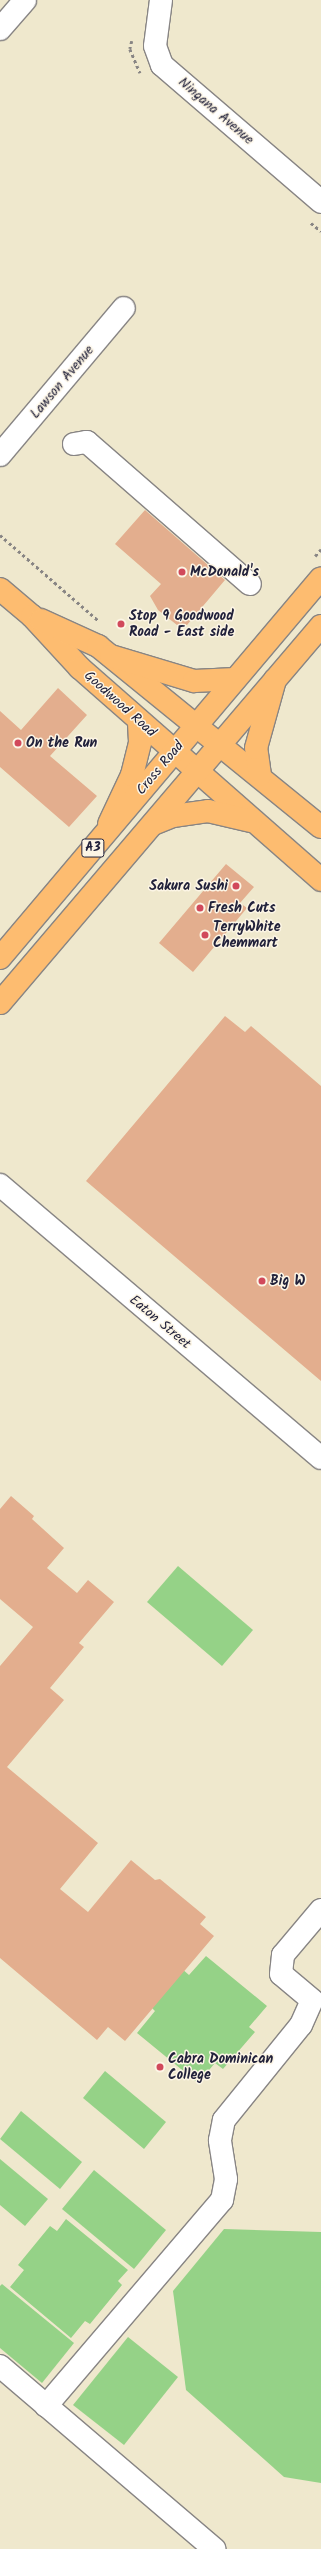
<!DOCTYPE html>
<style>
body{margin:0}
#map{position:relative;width:321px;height:2549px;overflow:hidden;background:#efe8cd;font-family:Kalam,sans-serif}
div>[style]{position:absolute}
.green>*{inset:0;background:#95d287}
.building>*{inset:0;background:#e3ae8e}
.path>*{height:2.5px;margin-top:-1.25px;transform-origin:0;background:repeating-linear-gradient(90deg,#888584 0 3px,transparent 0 6px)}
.roads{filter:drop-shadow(1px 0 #888584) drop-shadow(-1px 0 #888584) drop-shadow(0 1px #888584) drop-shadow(0 -1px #888584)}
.minor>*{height:22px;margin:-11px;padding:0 11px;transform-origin:11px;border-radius:11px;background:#fff}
.major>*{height:22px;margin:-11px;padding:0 11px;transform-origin:11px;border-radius:11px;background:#fdbc70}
.highway>*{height:22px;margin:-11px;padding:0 11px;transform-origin:11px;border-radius:11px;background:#fdbc70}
.dots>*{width:11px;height:11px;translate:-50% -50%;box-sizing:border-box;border:2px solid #fcf5e5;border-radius:50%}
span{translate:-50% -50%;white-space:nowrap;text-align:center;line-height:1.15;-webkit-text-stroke:3px #fcf5e5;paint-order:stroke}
.shield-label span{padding:1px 3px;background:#fcf5e5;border:1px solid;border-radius:3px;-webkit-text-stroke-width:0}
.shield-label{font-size:13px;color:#22223b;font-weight:700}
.street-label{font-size:14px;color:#22223b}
.poi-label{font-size:14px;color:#22223b;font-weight:700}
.left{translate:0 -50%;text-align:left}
.right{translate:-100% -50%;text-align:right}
</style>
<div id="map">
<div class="green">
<i style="clip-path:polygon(178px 1566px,253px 1630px,222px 1666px,147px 1602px)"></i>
<i style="clip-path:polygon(206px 1956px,267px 2006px,249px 2027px,255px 2032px,223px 2069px,215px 2063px,198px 2083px,137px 2033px,155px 2011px,149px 2005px,181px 1968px,189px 1975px)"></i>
<i style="clip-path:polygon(105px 2071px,166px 2122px,144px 2149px,83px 2098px)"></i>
<i style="clip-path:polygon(21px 2111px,82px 2162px,60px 2189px,0 2139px)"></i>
<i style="clip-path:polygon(0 2159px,48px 2199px,25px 2226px,0 2205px)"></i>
<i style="clip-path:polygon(94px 2170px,166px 2230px,134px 2269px,62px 2209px)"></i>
<i style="clip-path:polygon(66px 2219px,128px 2270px,118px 2281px,122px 2285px,90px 2324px,85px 2321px,71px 2338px,10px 2287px,24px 2270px,18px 2265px,50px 2226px,57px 2231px)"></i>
<i style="clip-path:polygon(224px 2229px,321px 2232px,321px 2483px,284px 2477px,186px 2390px,173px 2291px)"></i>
<i style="clip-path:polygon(2px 2284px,74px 2343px,42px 2383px,0 2348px,0 2286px)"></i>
<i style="clip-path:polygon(128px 2337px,178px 2377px,124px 2445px,73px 2405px)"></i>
</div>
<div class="building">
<i style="clip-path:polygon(145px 510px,225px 580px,187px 625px,177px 625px,158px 610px,150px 596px,161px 584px,115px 544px)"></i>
<i style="clip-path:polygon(58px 688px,87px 715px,50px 756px,97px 796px,69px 827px,0 767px,0 711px,21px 730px)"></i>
<i style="clip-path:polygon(226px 864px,254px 887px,240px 903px,247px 908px,193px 972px,159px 943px)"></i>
<i style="clip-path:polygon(225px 1016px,245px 1032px,251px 1026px,321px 1086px,321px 1381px,86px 1181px)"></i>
<i style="clip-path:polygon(11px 1496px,34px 1516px,32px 1519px,64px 1548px,47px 1568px,77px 1593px,88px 1580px,114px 1602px,79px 1643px,84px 1647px,50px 1688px,64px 1700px,7px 1767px,98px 1843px,60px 1889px,88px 1912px,131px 1860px,155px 1880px,160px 1879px,206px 1917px,200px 1924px,214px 1936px,125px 2041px,108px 2027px,97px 2040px,0 1958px,0 1666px,33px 1627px,0 1599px,0 1509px)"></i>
</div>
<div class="path">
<i style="left:132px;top:41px;width:8px;rotate:104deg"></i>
<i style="left:130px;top:49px;width:26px;rotate:67deg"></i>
<i style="left:311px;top:223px;width:13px;rotate:39deg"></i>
<i style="left:0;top:535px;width:131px;rotate:41deg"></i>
<i style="left:315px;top:556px;width:9px;rotate:-49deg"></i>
</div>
<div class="roads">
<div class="minor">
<i style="left:161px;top:0;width:46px;rotate:97.4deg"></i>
<i style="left:155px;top:46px;width:20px;rotate:70deg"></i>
<i style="left:162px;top:65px;width:210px;rotate:40.7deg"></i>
<i style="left:0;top:29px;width:38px;rotate:-49deg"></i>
<i style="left:74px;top:444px;width:13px;rotate:-9deg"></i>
<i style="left:87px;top:442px;width:216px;rotate:41.1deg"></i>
<i style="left:0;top:455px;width:192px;rotate:-49.9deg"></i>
<i style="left:0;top:1185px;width:421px;rotate:40.4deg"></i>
<i style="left:0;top:2366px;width:282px;rotate:40.5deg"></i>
<i style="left:46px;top:2406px;width:271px;rotate:-49.5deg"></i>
<i style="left:222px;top:2200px;width:21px;rotate:-79deg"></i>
<i style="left:226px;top:2179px;width:39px;rotate:-99deg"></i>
<i style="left:220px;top:2140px;width:20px;rotate:-79deg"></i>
<i style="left:224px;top:2120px;width:122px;rotate:-51deg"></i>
<i style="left:301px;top:2025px;width:27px;rotate:-66deg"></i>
<i style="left:312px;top:2000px;width:40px;rotate:-140deg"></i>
<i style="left:281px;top:1974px;width:19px;rotate:-84deg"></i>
<i style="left:283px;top:1955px;width:59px;rotate:-49.8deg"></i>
</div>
<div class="major">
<i style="left:0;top:589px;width:42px;rotate:40.2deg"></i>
<i style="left:32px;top:616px;width:71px;rotate:47.3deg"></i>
<i style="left:80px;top:668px;width:321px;rotate:41.3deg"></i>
<i style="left:41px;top:620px;width:63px;rotate:24.5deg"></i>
<i style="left:98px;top:646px;width:287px;rotate:39.1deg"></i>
<i style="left:260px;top:775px;width:27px;rotate:-98deg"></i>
<i style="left:256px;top:748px;width:71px;rotate:-74.4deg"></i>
<i style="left:109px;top:824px;width:54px;rotate:-64.9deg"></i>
<i style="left:132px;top:775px;width:34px;rotate:-76deg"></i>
<i style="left:140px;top:742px;width:21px;rotate:-93deg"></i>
</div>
<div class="highway">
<i style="left:111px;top:656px;width:87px;rotate:16.8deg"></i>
<i style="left:194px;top:681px;width:41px;rotate:-2.8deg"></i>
<i style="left:153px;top:824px;width:22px;rotate:-22deg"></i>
<i style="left:173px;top:816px;width:35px;rotate:-8deg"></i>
<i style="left:208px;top:811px;width:44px;rotate:13.1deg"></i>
<i style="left:0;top:958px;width:497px;rotate:-49.8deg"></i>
<i style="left:0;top:1003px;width:495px;rotate:-49.6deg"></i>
</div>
</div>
<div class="dots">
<i style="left:182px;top:572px;background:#d1495b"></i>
<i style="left:121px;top:624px;background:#d1495b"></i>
<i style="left:18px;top:743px;background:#d1495b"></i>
<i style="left:236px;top:886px;background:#d1495b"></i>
<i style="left:200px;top:908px;background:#d1495b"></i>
<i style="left:205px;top:935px;background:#d1495b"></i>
<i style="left:262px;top:1281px;background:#d1495b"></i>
<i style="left:160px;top:2067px;background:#d1495b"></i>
</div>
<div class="shield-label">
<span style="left:93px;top:848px">A3</span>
</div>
<div class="street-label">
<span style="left:216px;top:111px;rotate:41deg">Ningana Avenue</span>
<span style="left:62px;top:382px;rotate:-50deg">Lawson Avenue</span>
<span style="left:120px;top:704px;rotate:42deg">Goodwood Road</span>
<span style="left:160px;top:768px;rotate:-50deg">Cross Road</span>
<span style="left:160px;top:1322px;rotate:40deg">Eaton Street</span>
</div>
<div class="poi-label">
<span class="left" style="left:190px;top:572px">McDonald's</span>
<span class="left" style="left:129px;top:624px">Stop 9 Goodwood<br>Road - East side</span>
<span class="left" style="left:26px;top:743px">On the Run</span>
<span class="right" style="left:228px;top:886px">Sakura Sushi</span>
<span class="left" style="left:208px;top:908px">Fresh Cuts</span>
<span class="left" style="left:213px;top:935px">TerryWhite<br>Chemmart</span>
<span class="left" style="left:270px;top:1281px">Big W</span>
<span class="left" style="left:168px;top:2067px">Cabra Dominican<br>College</span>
</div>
</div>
